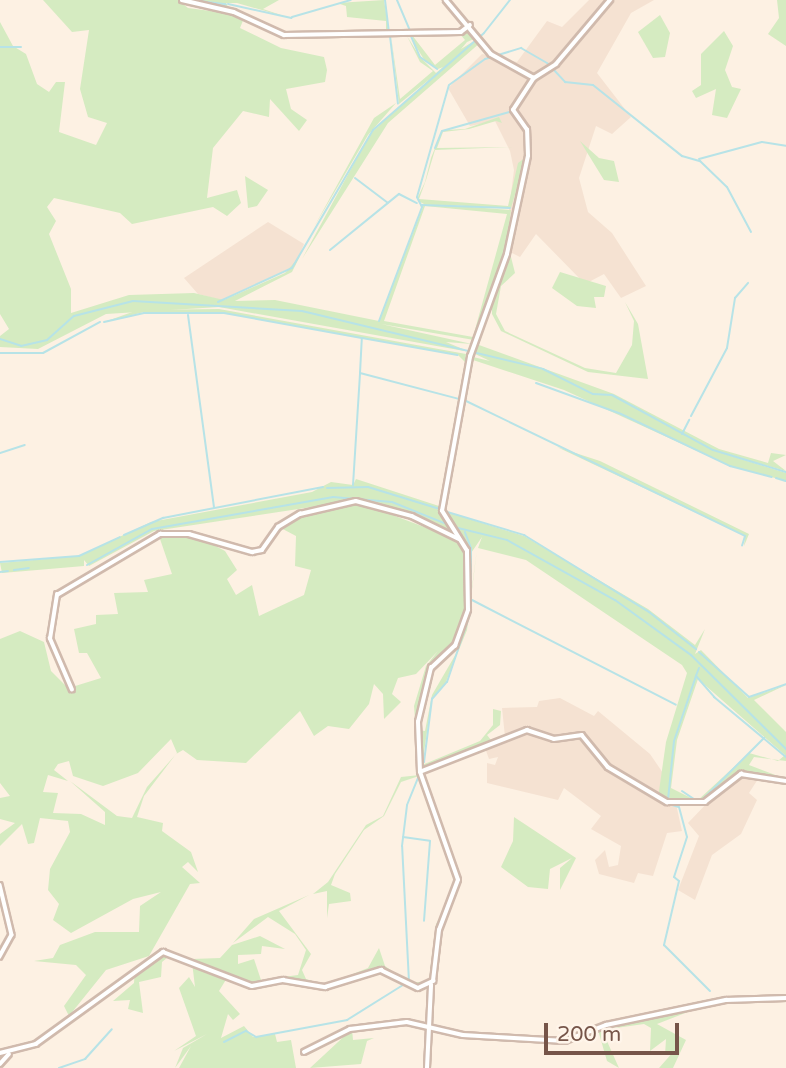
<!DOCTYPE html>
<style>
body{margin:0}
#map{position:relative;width:786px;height:1068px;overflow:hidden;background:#fdf1e3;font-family:"Varela Round",sans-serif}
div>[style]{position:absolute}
.residential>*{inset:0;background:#f5e2d2}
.green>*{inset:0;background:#d5ebc1}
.stream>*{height:2px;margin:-1px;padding:0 1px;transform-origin:1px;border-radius:1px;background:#b7e3e7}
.roads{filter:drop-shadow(2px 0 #d0baad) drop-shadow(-2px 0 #d0baad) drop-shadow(0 2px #d0baad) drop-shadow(0 -2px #d0baad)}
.street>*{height:3.5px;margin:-1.75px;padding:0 1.75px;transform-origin:1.75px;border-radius:1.75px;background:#fff}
span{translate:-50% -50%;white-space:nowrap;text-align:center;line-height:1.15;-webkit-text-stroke:5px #fff5ea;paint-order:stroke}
.scale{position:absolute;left:544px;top:1023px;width:135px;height:32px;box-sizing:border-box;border:4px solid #765549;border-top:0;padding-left:9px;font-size:21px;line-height:24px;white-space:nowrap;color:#765549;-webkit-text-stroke:5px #fff5ea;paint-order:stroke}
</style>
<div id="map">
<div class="residential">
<i style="clip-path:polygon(589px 0,654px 0,631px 13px,597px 73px,631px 117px,612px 134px,596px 126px,579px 178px,588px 212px,612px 233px,646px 286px,621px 298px,604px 274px,585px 284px,536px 234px,520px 257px,504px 249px,514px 170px,510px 151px,495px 121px,470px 126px,448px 88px,482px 54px,517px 62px,547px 21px,562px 27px)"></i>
<i style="clip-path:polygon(268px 222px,304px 244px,295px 266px,221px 300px,198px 294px,184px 278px)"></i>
<i style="clip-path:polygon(560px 698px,594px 716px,598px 711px,650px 754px,663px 773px,662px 802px,676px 804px,682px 831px,667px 833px,653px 876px,638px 873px,634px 883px,599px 874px,595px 860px,605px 850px,609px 867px,618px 865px,621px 846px,591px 829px,601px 816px,564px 788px,558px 800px,487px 783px,487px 763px,495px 765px,498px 757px,489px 759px,485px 748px,505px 737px,502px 708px,537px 707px,539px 701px)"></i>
<i style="clip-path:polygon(760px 776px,749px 793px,757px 800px,741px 834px,712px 855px,695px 900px,678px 890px,699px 836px,688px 823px,731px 778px)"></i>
</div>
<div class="green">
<i style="clip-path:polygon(evenodd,43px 0,178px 0,188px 8px,233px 14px,244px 18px,240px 28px,281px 48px,324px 57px,327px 70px,325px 82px,286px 89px,291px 109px,307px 120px,299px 131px,270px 99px,269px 117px,243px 111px,213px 148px,207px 198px,237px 190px,241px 203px,227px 216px,213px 207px,132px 224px,120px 213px,54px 198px,47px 207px,56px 221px,49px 234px,71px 289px,71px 313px,129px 295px,194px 293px,224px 300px,285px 273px,300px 256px,292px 272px,235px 301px,275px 300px,379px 321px,424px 204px,418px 201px,418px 197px,425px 182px,431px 158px,441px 133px,445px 130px,465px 129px,499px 117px,502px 123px,496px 121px,469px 129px,443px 132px,437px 148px,513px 147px,435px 150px,426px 180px,419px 199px,508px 206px,518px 163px,526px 157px,511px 208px,445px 205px,511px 210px,505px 255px,474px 340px,381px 324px,472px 344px,446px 342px,470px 352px,219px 307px,106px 314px,38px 349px,0 347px,0 336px,9px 329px,0 314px,0 22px,13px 46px,26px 54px,37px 84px,49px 92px,56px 82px,65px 82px,59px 132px,96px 145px,107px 123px,88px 117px,80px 89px,89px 30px,72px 32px,43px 0,425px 206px,507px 214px,473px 337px,384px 321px,425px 206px)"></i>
<i style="clip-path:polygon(185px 0,279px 0,263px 9px,290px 18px,237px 3px,226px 3px,230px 10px)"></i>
<i style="clip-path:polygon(384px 0,389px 32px,346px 32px,386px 31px,386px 21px,347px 17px,346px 6px,337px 3px)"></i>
<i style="clip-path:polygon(777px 0,786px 0,786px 46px,768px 34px,779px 18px)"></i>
<i style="clip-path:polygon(660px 15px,670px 33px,665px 57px,653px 58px,638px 32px)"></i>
<i style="clip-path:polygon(470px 30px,476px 38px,467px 42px,461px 49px,479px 38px,481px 42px,388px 123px,302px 259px,370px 134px,431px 78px,399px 104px,391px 36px,400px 99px,433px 71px,420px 62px,407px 36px,420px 57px,436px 73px,443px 67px,438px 69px,425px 61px,415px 45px,412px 35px,435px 65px,465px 40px,459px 33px)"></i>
<i style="clip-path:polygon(724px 31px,733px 46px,725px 70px,732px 87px,741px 89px,727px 118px,712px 115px,716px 89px,696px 98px,692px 91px,701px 85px,701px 54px)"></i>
<i style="clip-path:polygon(396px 103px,368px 135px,314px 227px,374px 118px)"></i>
<i style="clip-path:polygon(580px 141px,599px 158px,614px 161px,619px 182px,604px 180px)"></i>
<i style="clip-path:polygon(245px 176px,268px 190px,257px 206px,248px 208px)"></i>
<i style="clip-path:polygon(509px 249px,515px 273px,501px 286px,496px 314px,505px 331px,585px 368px,616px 373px,632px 345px,634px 321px,625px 302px,638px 324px,648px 379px,588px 372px,501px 331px,492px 314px,492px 298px)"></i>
<i style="clip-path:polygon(560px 272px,606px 286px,604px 297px,594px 297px,596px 308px,577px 306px,552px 288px)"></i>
<i style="clip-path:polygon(489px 308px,479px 345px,614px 394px,719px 449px,768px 463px,771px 453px,786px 455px,773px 461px,786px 471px,712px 450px,786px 473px,786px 481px,730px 466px,564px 390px,473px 360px,470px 364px,473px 357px,490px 361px,473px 353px)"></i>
<i style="clip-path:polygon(219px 309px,466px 354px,461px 399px,465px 362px,458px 355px,224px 313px,144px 312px,104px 322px,138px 310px)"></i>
<i style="clip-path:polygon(557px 447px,600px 461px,749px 534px,744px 546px,745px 536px)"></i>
<i style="clip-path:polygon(evenodd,356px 479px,442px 507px,444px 518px,444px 511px,524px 536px,648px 609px,695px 645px,705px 629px,695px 654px,701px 650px,748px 698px,786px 685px,754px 700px,786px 732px,786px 761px,754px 757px,749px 765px,786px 779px,741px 773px,702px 801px,658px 798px,666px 742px,687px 673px,682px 665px,526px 560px,478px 548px,482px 537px,469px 556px,465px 544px,446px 522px,458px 537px,449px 537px,467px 551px,468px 606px,455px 644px,428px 671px,417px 713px,419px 772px,414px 706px,426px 666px,438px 651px,416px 674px,398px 678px,392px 694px,401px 702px,384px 719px,383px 694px,374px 684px,369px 704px,349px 729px,328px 726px,314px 736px,300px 711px,246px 763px,197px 760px,183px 750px,176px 754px,144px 796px,137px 817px,163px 823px,162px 831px,191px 852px,198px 872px,188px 862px,182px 867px,200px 883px,190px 884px,149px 956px,106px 970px,69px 1016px,64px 1006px,86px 975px,76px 965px,34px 961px,53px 958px,60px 945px,95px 932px,139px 932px,140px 906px,161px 892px,133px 899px,71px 933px,53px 920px,59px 904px,48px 890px,50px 869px,70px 832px,68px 821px,40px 818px,34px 843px,28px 844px,22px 824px,0 846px,0 834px,15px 823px,0 819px,0 798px,10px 796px,0 783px,0 639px,20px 631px,44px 642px,51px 671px,73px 693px,72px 687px,101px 678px,87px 653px,79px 653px,74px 629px,96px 624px,96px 615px,118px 614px,114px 593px,148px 592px,144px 580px,172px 574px,160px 539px,153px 540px,161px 535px,198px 537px,225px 551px,237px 570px,227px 579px,236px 595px,252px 585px,259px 616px,304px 595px,311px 570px,295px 566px,296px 536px,279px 527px,311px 511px,358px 502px,448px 536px,413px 516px,364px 501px,351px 501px,154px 531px,89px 566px,84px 560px,84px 566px,2px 573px,0 563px,79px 556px,151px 522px,312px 492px,331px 482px,353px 485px,356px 479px,698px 679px,785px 755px,778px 761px,749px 753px,697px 801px,671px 788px,677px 740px,698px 679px,356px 479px,171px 739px,177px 753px,147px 787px,132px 818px,117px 816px,70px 781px,105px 812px,105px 825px,81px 814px,53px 813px,58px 793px,43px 792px,48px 775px,68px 781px,54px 770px,58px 764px,69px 761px,73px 776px,103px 786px,138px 773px,171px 739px)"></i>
<i style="clip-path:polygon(477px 549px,467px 630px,445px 684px,432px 699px,422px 765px,480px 741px,493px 725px,493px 709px,501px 711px,500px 725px,487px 735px,491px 740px,421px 770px,419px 730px,425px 731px,432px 695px,457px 652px,469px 610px,469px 558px,472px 587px)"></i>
<i style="clip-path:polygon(420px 775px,434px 802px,453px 860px,457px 882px,456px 893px,455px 897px,438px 929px,434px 975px,428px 986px,424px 987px,408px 984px,376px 969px,324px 986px,289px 979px,253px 985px,192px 959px,220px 958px,232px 945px,260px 936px,285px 949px,262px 946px,261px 954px,238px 955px,238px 964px,254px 959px,261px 980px,298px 975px,306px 950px,295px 934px,268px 917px,233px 943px,254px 919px,309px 895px,279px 911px,311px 954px,302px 970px,306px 979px,325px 985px,368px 968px,379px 948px,385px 966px,409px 983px,429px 981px,436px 924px,454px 897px,456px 881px,419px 776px,401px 782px,384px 816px,364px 830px,335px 874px,331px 885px,350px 893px,351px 901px,329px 904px,327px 918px,327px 891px,313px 894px,328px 882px,366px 825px,383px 816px,401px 777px)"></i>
<i style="clip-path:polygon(514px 817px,576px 858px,560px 890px,560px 868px,572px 858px,550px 869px,548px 889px,528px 887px,501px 867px,513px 841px)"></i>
<i style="clip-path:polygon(173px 953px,162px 962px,161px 977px,139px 982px,143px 1013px,128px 1009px,130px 1000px,113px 1001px,134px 983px,135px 968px)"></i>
<i style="clip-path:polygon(192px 962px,227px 978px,219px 991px,240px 1014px,233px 1020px,228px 1014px,221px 1038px,244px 1026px,253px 1037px,275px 1034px,277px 1042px,291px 1040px,296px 1068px,179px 1068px,191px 1046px,175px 1068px,183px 1048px,207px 1034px,174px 1051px,196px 1036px,179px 988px,189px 977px,195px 987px)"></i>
<i style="clip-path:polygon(693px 1010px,657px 1024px,686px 1040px,673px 1068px,659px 1068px,674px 1051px,665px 1055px,666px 1039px,650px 1051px,651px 1028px,644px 1024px,602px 1030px,619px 1068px,607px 1061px,598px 1030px)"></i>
<i style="clip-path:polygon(352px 1029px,353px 1040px,374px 1038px,367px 1041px,361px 1064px,310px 1068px)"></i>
</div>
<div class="stream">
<i style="left:191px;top:0;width:35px;rotate:7deg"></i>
<i style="left:385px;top:0;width:32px;rotate:83deg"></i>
<i style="left:397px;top:0;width:34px;rotate:67deg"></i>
<i style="left:228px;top:4px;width:65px;rotate:12.5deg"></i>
<i style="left:292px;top:17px;width:61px;rotate:-16.1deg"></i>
<i style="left:390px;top:36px;width:68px;rotate:83.3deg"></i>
<i style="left:411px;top:36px;width:23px;rotate:67deg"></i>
<i style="left:420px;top:57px;width:21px;rotate:35deg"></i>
<i style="left:0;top:47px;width:21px"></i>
<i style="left:553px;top:69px;width:18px;rotate:47deg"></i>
<i style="left:565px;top:82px;width:28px;rotate:6deg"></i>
<i style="left:593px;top:85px;width:114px;rotate:38.6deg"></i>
<i style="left:682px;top:156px;width:19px;rotate:16deg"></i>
<i style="left:700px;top:161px;width:37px;rotate:44deg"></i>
<i style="left:727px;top:187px;width:51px;rotate:61.9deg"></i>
<i style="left:435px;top:148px;width:18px;rotate:-68deg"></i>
<i style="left:442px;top:131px;width:70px;rotate:-15.8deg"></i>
<i style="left:699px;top:159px;width:65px;rotate:-15.1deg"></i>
<i style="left:762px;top:142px;width:24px;rotate:9deg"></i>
<i style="left:355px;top:178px;width:41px;rotate:37.1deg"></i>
<i style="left:422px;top:205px;width:88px;rotate:2deg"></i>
<i style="left:330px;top:250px;width:89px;rotate:-39.1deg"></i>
<i style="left:399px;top:194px;width:20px;rotate:27deg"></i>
<i style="left:218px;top:302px;width:81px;rotate:-24.7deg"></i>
<i style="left:292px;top:268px;width:160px;rotate:-59.6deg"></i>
<i style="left:373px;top:130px;width:147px;rotate:-41.1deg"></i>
<i style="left:484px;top:33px;width:42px;rotate:-51.8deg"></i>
<i style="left:188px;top:315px;width:194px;rotate:82.3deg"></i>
<i style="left:379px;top:321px;width:122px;rotate:-69.3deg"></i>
<i style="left:422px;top:207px;width:11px;rotate:-117deg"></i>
<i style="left:417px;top:197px;width:116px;rotate:-74.1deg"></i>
<i style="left:449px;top:85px;width:44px;rotate:-35.8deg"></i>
<i style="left:485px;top:59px;width:38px;rotate:-17deg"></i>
<i style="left:521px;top:48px;width:34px;rotate:30deg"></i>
<i style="left:104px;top:322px;width:41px;rotate:-12.7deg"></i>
<i style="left:144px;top:313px;width:80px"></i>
<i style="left:224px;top:313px;width:140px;rotate:10.3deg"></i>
<i style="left:0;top:339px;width:22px;rotate:18deg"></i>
<i style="left:21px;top:346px;width:27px;rotate:-13deg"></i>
<i style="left:47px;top:340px;width:36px;rotate:-42deg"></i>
<i style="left:74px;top:316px;width:61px;rotate:-14.3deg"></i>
<i style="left:133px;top:301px;width:169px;rotate:3.4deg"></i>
<i style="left:302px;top:311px;width:248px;rotate:13.5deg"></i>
<i style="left:543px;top:369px;width:56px;rotate:26.6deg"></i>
<i style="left:593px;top:394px;width:19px;rotate:3deg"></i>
<i style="left:612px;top:395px;width:115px;rotate:28.6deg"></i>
<i style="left:713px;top:450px;width:76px;rotate:16.8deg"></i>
<i style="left:0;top:353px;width:43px"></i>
<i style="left:43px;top:353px;width:65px;rotate:-28.5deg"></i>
<i style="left:360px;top:373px;width:35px;rotate:-87deg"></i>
<i style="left:362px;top:338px;width:97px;rotate:10.1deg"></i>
<i style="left:536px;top:383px;width:90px;rotate:20deg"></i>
<i style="left:621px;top:414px;width:121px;rotate:25.5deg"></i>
<i style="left:730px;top:466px;width:43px;rotate:14.7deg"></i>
<i style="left:464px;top:400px;width:312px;rotate:25.8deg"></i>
<i style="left:745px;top:536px;width:10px;rotate:107deg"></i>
<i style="left:691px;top:416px;width:77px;rotate:-62.1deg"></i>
<i style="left:727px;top:348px;width:51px;rotate:-80.9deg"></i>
<i style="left:735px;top:298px;width:20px;rotate:-49deg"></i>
<i style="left:682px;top:434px;width:16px;rotate:-63deg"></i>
<i style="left:0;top:453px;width:26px;rotate:-18deg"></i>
<i style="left:776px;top:478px;width:10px;rotate:17deg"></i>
<i style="left:353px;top:485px;width:112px;rotate:-86.4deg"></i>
<i style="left:360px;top:373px;width:102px;rotate:14.7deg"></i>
<i style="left:327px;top:488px;width:41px;rotate:-1.4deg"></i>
<i style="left:368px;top:487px;width:75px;rotate:17deg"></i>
<i style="left:444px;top:511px;width:84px;rotate:16.7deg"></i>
<i style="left:524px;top:535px;width:147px;rotate:31.6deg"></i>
<i style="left:649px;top:612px;width:60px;rotate:38.2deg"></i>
<i style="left:454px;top:527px;width:55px;rotate:13.8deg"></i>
<i style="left:507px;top:540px;width:124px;rotate:29.1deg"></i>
<i style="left:615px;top:600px;width:94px;rotate:35.9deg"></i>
<i style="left:691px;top:655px;width:134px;rotate:44.7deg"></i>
<i style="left:124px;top:535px;width:43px;rotate:-23.6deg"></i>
<i style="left:163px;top:518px;width:163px;rotate:-11deg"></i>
<i style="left:0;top:562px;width:79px;rotate:-4.3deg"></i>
<i style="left:79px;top:556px;width:45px;rotate:-24.9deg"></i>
<i style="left:87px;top:565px;width:74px;rotate:-29deg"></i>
<i style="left:152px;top:529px;width:184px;rotate:-10deg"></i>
<i style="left:333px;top:497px;width:59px;rotate:4.8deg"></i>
<i style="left:392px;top:502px;width:61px;rotate:22deg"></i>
<i style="left:14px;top:570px;width:15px;rotate:-8deg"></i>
<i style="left:0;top:572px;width:8px;rotate:-7deg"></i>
<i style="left:472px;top:600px;width:229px;rotate:27.2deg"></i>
<i style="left:699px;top:652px;width:67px;rotate:42deg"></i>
<i style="left:749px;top:697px;width:39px;rotate:-19deg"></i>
<i style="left:699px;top:668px;width:9px;rotate:111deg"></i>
<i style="left:696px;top:676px;width:28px;rotate:49deg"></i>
<i style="left:714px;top:697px;width:94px;rotate:39.8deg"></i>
<i style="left:424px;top:762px;width:64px;rotate:-82.8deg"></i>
<i style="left:432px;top:699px;width:23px;rotate:-49deg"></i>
<i style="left:447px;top:682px;width:75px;rotate:-71.3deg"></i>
<i style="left:471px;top:611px;width:63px;rotate:-90deg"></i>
<i style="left:471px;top:548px;width:17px;rotate:-111deg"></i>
<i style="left:682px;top:791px;width:18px;rotate:34deg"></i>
<i style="left:668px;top:800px;width:59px;rotate:-84.2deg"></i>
<i style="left:674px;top:741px;width:69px;rotate:-71.3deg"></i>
<i style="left:702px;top:800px;width:88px;rotate:-45deg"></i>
<i style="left:669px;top:804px;width:10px;rotate:17deg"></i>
<i style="left:679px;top:807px;width:31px;rotate:75deg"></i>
<i style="left:687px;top:837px;width:42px;rotate:108deg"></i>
<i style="left:674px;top:877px;width:6px;rotate:39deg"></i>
<i style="left:679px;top:881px;width:66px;rotate:103.2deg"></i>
<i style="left:664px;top:945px;width:65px;rotate:45deg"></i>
<i style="left:403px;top:837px;width:27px;rotate:8deg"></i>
<i style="left:430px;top:841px;width:80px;rotate:94.3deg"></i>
<i style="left:409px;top:982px;width:136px;rotate:-92.9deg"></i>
<i style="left:402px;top:846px;width:41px;rotate:-83deg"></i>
<i style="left:407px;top:805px;width:31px;rotate:-68deg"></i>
<i style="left:224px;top:1042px;width:25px;rotate:-27deg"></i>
<i style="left:246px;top:1031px;width:12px;rotate:31deg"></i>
<i style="left:256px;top:1037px;width:93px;rotate:-10.6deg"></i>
<i style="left:347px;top:1020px;width:66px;rotate:-32deg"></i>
<i style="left:59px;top:1068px;width:28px;rotate:-19deg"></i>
<i style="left:85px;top:1059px;width:40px;rotate:-48deg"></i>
</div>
<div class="roads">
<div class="street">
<i style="left:182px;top:0;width:53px;rotate:13deg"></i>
<i style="left:234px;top:12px;width:55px;rotate:24.7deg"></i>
<i style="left:284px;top:35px;width:177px;rotate:-1deg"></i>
<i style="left:461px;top:32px;width:11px;rotate:-38deg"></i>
<i style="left:446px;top:0;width:70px;rotate:50.2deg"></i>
<i style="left:491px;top:54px;width:49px;rotate:29.2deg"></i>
<i style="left:72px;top:690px;width:56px;rotate:-113.3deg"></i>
<i style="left:50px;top:639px;width:45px;rotate:-81deg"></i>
<i style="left:57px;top:595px;width:120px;rotate:-30.6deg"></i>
<i style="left:160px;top:534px;width:29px"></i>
<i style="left:189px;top:534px;width:66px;rotate:15.9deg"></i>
<i style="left:252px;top:552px;width:10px;rotate:-11deg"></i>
<i style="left:262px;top:550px;width:28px;rotate:-55deg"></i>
<i style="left:278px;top:527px;width:26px;rotate:-31deg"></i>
<i style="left:300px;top:514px;width:57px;rotate:-13.1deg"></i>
<i style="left:356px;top:501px;width:58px;rotate:15deg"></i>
<i style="left:412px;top:516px;width:52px;rotate:26.1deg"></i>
<i style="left:420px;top:772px;width:115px;rotate:-21.4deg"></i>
<i style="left:527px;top:730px;width:28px;rotate:18deg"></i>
<i style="left:554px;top:739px;width:28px;rotate:-8deg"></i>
<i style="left:582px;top:735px;width:41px;rotate:50.9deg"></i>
<i style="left:608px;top:767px;width:69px;rotate:30.7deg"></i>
<i style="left:667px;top:802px;width:38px"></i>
<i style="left:705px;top:802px;width:46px;rotate:-37.9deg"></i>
<i style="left:741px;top:774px;width:46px;rotate:8.8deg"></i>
<i style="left:0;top:885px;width:51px;rotate:76.5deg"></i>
<i style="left:12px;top:935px;width:25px;rotate:119deg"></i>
<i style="left:304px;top:1052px;width:51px;rotate:-26.6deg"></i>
<i style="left:350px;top:1029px;width:57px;rotate:-7deg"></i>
<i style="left:407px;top:1022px;width:57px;rotate:13.1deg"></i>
<i style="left:463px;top:1035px;width:102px;rotate:3.4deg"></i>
<i style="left:565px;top:1041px;width:44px;rotate:-21.3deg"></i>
<i style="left:606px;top:1025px;width:123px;rotate:-11.8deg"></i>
<i style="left:726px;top:1000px;width:60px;rotate:-1.9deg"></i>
<i style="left:0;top:1053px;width:37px;rotate:-14deg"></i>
<i style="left:36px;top:1044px;width:157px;rotate:-35.9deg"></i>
<i style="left:163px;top:952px;width:95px;rotate:20.9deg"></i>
<i style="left:252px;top:986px;width:32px;rotate:-11deg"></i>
<i style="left:283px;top:980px;width:43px;rotate:9.5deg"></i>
<i style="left:325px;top:987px;width:59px;rotate:-16.9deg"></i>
<i style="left:381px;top:970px;width:41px;rotate:25.9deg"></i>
<i style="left:418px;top:988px;width:17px;rotate:-25deg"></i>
<i style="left:433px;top:981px;width:51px;rotate:-83.3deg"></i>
<i style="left:439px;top:930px;width:53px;rotate:-69.2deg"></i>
<i style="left:458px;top:880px;width:114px;rotate:-109.4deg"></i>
<i style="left:420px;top:772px;width:50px;rotate:-92.3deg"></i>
<i style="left:418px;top:722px;width:56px;rotate:-76.5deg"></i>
<i style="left:431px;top:668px;width:33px;rotate:-43deg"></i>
<i style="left:455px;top:646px;width:38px;rotate:-70deg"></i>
<i style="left:468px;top:610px;width:59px;rotate:-91deg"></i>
<i style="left:467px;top:551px;width:47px;rotate:-122deg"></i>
<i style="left:442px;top:511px;width:157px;rotate:-79.7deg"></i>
<i style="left:470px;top:357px;width:109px;rotate:-70.2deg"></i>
<i style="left:507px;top:254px;width:100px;rotate:-77.9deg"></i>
<i style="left:528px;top:156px;width:26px;rotate:-92deg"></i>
<i style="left:527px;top:130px;width:24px;rotate:-125deg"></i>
<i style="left:513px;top:110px;width:38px;rotate:-57deg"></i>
<i style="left:534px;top:78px;width:26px;rotate:-32deg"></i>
<i style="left:556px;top:64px;width:84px;rotate:-49.8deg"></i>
<i style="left:0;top:1064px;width:13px;rotate:-48deg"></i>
<i style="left:427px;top:1068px;width:83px;rotate:-87.2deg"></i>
</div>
</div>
<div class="scale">200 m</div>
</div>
